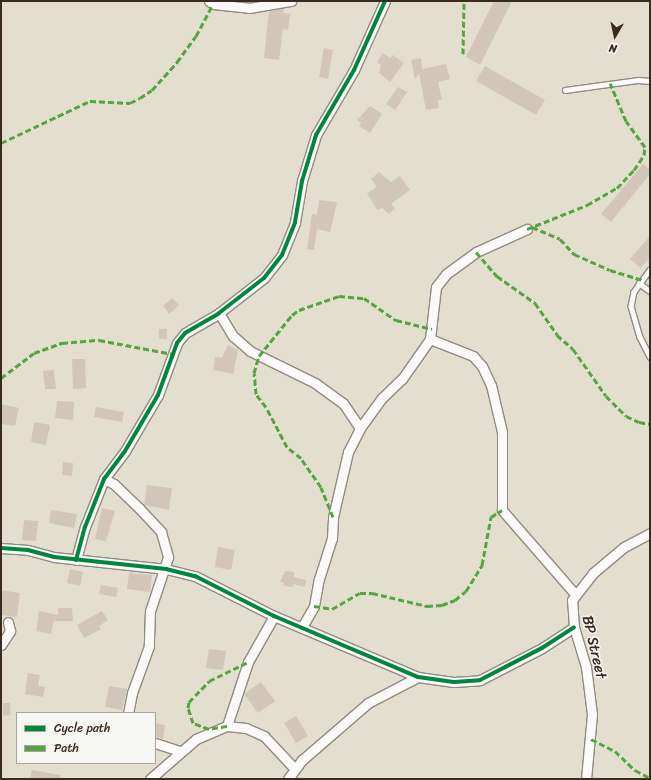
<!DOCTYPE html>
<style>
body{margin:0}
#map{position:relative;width:651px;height:780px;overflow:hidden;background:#e4dece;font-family:Sriracha,sans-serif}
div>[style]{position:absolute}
.building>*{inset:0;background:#d3c6b9}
.roads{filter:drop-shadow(1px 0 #908a80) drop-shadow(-1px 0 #908a80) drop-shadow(0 1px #908a80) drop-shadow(0 -1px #908a80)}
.lane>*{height:4.5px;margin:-2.25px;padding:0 2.25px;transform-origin:2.25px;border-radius:2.25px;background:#fbfaf8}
.street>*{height:9px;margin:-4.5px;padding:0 4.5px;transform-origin:4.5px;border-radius:4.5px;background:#fbfaf8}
.quiet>*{height:3px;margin-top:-1.5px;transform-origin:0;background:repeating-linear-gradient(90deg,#54a441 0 6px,transparent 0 9px)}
.cycleway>*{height:4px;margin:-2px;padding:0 2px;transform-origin:2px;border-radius:2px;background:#00873e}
span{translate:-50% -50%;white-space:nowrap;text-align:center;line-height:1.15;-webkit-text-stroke:3px #f6f6f2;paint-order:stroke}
.street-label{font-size:15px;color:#3b2a1e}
.frame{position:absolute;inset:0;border:2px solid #3b2a1e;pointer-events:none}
.legend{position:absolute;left:16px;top:712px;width:140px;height:52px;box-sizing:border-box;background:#f6f6f2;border:1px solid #aba49d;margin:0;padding:5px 7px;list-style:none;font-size:12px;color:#3b2a1e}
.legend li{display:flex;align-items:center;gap:8px;height:20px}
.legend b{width:20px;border:1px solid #aba49d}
.north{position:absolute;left:595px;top:16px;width:40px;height:40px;-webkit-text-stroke:3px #f6f6f2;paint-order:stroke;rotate:189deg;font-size:11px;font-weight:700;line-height:16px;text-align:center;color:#3b2a1e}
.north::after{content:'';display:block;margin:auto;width:14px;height:18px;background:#3b2a1e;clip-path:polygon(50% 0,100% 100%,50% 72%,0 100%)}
</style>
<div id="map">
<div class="building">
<i style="clip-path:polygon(494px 1px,512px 1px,480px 65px,466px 57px)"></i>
<i style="clip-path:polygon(284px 8px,283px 13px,290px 14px,288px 30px,283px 29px,279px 60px,264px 58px,269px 11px)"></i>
<i style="clip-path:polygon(324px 48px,333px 50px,328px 79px,319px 77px)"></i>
<i style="clip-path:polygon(383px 53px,390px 58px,393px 55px,404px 63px,390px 82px,379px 73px,381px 65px,377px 62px)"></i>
<i style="clip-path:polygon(421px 58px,422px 69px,446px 64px,450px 79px,438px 82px,442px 100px,438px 100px,439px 108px,426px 110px,419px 74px,415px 79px,411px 60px)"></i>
<i style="clip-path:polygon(485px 66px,545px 100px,536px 115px,476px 81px)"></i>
<i style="clip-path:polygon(398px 87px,407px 92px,395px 110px,386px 104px)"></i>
<i style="clip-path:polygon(370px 106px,382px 114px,370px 133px,359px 126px,361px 123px,357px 120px)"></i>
<i style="clip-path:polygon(643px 164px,650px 170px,650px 174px,611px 222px,601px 214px)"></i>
<i style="clip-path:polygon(379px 172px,391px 182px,400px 176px,410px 190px,391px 204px,395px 208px,389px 214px,382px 208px,377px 210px,367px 193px,377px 187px,371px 179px)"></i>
<i style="clip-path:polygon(319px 200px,337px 202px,330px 232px,317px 229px,314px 250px,307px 249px,312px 214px,317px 215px)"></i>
<i style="clip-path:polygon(650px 236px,650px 257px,641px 268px,630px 259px)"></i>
<i style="clip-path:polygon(172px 298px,179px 305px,169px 314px,163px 306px)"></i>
<i style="clip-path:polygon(159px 329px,167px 329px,167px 339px,159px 339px)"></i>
<i style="clip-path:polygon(228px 345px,238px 350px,233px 374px,213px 370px,215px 357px,222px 358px)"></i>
<i style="clip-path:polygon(72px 359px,85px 359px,86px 388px,73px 389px)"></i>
<i style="clip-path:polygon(54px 370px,56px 389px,45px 389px,43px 371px)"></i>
<i style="clip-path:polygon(57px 401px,74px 402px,73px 420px,55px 418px)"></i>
<i style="clip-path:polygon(1px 404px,19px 408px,15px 426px,1px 424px)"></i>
<i style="clip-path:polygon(96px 407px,124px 412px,122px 422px,94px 417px)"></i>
<i style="clip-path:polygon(34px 422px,50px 425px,46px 445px,31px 442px)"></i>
<i style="clip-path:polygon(63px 462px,73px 463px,72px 476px,62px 475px)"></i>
<i style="clip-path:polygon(147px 485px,172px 488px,169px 510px,144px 505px)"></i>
<i style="clip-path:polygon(102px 508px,115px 511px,106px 541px,95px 539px)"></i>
<i style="clip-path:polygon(51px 510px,77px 514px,74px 528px,49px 523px)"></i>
<i style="clip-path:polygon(24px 520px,38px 521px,36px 541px,22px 540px)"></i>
<i style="clip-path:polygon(218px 547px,235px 550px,231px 570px,215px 567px)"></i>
<i style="clip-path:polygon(70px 569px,83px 572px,80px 586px,67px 583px)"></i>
<i style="clip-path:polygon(285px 571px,294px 572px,294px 577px,306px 580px,305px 587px,293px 584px,293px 587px,283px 586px,284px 583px,280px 582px)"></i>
<i style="clip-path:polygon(129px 573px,152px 575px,150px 592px,127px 589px)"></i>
<i style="clip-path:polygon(101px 585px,118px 588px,116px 597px,99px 594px)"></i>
<i style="clip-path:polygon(1px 590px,20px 593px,17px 617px,1px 615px)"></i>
<i style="clip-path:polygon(58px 608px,72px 608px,73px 621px,54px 621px,51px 634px,36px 631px,39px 611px,58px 615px)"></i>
<i style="clip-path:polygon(102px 611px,108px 620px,99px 626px,101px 629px,84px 638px,77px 625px)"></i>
<i style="clip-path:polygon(209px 649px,226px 651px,223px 670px,206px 668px)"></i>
<i style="clip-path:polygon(28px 673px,40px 675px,38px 686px,45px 687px,43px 697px,25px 694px)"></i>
<i style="clip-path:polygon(261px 682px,275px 701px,258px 713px,244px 694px)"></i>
<i style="clip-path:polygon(109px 686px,127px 689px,122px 710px,105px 707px)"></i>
<i style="clip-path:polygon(3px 703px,10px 703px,11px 715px,3px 716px)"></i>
<i style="clip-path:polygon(296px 716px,308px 736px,296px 743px,284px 723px)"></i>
<i style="clip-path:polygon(155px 723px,165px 725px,163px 739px,155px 737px)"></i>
<i style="clip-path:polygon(32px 770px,60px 775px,60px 779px,30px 779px)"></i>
</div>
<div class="roads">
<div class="lane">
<i style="left:565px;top:90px;width:74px;rotate:-7.8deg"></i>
<i style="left:638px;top:80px;width:12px;rotate:5deg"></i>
<i style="left:650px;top:270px;width:27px;rotate:126deg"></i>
<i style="left:634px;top:292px;width:14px;rotate:102deg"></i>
<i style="left:631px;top:306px;width:32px;rotate:74deg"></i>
<i style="left:640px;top:337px;width:22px;rotate:63deg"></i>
<i style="left:639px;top:283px;width:14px;rotate:36deg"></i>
</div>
<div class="street">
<i style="left:209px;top:1px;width:5px;rotate:37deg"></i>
<i style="left:213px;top:4px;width:36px;rotate:6deg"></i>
<i style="left:249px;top:8px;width:43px;rotate:-9.5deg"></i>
<i style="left:219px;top:313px;width:27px;rotate:59deg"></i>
<i style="left:233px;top:336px;width:23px;rotate:41deg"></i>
<i style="left:250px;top:351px;width:72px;rotate:26.2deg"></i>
<i style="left:315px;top:383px;width:34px;rotate:36deg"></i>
<i style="left:343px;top:403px;width:30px;rotate:56deg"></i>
<i style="left:430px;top:339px;width:46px;rotate:21.6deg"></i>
<i style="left:473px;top:356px;width:13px;rotate:48deg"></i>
<i style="left:482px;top:366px;width:21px;rotate:65deg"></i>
<i style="left:491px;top:385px;width:48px;rotate:76.8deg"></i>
<i style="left:502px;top:432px;width:78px;rotate:90deg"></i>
<i style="left:502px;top:510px;width:111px;rotate:49deg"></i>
<i style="left:104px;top:479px;width:11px;rotate:27deg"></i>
<i style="left:114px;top:484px;width:35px;rotate:44deg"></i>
<i style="left:139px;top:508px;width:33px;rotate:47deg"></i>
<i style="left:161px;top:532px;width:26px;rotate:74deg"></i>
<i style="left:168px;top:557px;width:57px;rotate:108.4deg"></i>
<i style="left:150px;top:611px;width:35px;rotate:92deg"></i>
<i style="left:149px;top:646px;width:50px;rotate:109.9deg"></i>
<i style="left:132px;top:693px;width:20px;rotate:101deg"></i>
<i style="left:1px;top:548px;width:27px;rotate:4deg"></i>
<i style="left:28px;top:550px;width:27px;rotate:15deg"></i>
<i style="left:54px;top:557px;width:113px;rotate:6.1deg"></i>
<i style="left:166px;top:569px;width:30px;rotate:14deg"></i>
<i style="left:195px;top:576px;width:89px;rotate:26.9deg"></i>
<i style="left:274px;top:616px;width:156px;rotate:23deg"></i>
<i style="left:418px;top:677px;width:36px;rotate:8deg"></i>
<i style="left:454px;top:682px;width:26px;rotate:-4deg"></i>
<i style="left:480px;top:680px;width:70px;rotate:-27.3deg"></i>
<i style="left:542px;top:648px;width:38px;rotate:-33deg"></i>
<i style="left:76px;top:560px;width:34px;rotate:-75deg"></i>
<i style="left:85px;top:527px;width:52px;rotate:-68.4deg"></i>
<i style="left:104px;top:479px;width:35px;rotate:-53deg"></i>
<i style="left:125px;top:451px;width:65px;rotate:-59.5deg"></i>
<i style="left:158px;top:395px;width:55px;rotate:-69.9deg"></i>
<i style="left:177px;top:343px;width:13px;rotate:-51deg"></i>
<i style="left:185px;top:333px;width:39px;rotate:-30deg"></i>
<i style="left:219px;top:313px;width:57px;rotate:-37.9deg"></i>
<i style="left:264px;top:278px;width:29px;rotate:-52deg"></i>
<i style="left:282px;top:255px;width:35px;rotate:-68deg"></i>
<i style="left:295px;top:222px;width:42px;rotate:-80.3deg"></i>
<i style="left:302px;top:181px;width:48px;rotate:-73.1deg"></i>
<i style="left:316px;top:135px;width:75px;rotate:-59.7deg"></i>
<i style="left:354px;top:70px;width:76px;rotate:-65.8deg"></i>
<i style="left:274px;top:616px;width:53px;rotate:119.5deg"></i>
<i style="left:248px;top:662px;width:67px;rotate:108.2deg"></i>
<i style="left:227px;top:726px;width:19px;rotate:6deg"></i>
<i style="left:246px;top:728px;width:20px;rotate:24deg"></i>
<i style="left:264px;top:736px;width:44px;rotate:46.8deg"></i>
<i style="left:302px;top:627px;width:24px;rotate:-60deg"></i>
<i style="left:314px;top:606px;width:27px;rotate:-80deg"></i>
<i style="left:319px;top:579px;width:43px;rotate:-72.4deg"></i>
<i style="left:332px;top:538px;width:21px;rotate:-87deg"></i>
<i style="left:333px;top:517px;width:67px;rotate:-77deg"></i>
<i style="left:348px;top:452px;width:27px;rotate:-63deg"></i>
<i style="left:360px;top:428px;width:37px;rotate:-54deg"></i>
<i style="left:382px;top:398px;width:28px;rotate:-44deg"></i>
<i style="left:402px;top:379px;width:49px;rotate:-55deg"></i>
<i style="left:430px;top:339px;width:52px;rotate:-83.4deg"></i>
<i style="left:436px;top:287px;width:16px;rotate:-52deg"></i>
<i style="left:446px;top:274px;width:37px;rotate:-36deg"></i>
<i style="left:476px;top:252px;width:56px;rotate:-24.3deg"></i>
<i style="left:1px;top:645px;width:17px;rotate:-57deg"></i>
<i style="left:10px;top:631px;width:9px;rotate:-103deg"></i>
<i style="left:155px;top:743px;width:26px;rotate:18deg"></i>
<i style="left:150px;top:779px;width:61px;rotate:-41deg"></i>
<i style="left:196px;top:739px;width:34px;rotate:-23deg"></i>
<i style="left:288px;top:779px;width:24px;rotate:-54deg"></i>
<i style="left:302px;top:760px;width:87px;rotate:-40.8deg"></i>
<i style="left:368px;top:703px;width:56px;rotate:-27.5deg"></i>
<i style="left:586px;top:779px;width:65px;rotate:-84.7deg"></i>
<i style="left:592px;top:714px;width:47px;rotate:-97.3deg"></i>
<i style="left:586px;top:667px;width:42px;rotate:-106.7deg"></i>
<i style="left:574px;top:627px;width:27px;rotate:-94deg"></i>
<i style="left:572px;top:600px;width:34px;rotate:-52deg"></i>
<i style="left:593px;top:573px;width:40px;rotate:-40deg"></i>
<i style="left:624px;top:547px;width:30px;rotate:-28deg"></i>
</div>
</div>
<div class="quiet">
<i style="left:463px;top:54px;width:53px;rotate:-88.9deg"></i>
<i style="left:1px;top:143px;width:98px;rotate:-25.3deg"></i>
<i style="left:90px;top:101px;width:40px;rotate:2.9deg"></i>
<i style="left:130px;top:103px;width:11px;rotate:-27deg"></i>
<i style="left:140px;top:98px;width:14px;rotate:-34deg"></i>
<i style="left:152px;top:90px;width:38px;rotate:-48deg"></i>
<i style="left:177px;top:62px;width:32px;rotate:-54deg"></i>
<i style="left:196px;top:36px;width:36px;rotate:-62deg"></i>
<i style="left:532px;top:227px;width:30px;rotate:23deg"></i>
<i style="left:560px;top:239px;width:21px;rotate:47deg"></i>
<i style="left:574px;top:254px;width:39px;rotate:24deg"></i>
<i style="left:610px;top:270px;width:34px;rotate:17deg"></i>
<i style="left:527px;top:229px;width:65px;rotate:-21.8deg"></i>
<i style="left:587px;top:205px;width:34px;rotate:-30deg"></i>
<i style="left:617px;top:188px;width:25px;rotate:-47deg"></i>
<i style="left:634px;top:170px;width:18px;rotate:-56deg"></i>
<i style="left:644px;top:155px;width:8px;rotate:-83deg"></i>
<i style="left:645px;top:147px;width:32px;rotate:-126deg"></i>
<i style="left:626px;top:121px;width:41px;rotate:-112.8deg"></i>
<i style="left:476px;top:252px;width:32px;rotate:49deg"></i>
<i style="left:497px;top:276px;width:47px;rotate:35.4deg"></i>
<i style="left:535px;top:303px;width:39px;rotate:55deg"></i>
<i style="left:557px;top:335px;width:21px;rotate:41deg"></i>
<i style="left:573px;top:349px;width:57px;rotate:54.9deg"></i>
<i style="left:606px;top:396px;width:28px;rotate:45deg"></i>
<i style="left:626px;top:416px;width:14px;rotate:25deg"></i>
<i style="left:639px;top:422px;width:11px;rotate:10deg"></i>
<i style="left:1px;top:378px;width:41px;rotate:-37.1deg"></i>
<i style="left:34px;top:353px;width:30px;rotate:-20deg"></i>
<i style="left:62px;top:343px;width:37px;rotate:-5deg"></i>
<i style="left:99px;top:340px;width:75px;rotate:10.7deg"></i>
<i style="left:333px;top:517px;width:32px;rotate:-112deg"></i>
<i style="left:321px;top:487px;width:35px;rotate:-125deg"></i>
<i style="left:301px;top:458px;width:18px;rotate:-142deg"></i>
<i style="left:287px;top:447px;width:45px;rotate:-117.7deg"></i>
<i style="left:266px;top:407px;width:16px;rotate:-128deg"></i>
<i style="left:256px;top:394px;width:21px;rotate:-95deg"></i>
<i style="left:254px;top:373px;width:18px;rotate:-74deg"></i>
<i style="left:259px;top:356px;width:53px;rotate:-51.2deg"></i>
<i style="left:292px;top:315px;width:9px;rotate:-36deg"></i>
<i style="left:299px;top:310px;width:42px;rotate:-19.3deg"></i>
<i style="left:339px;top:296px;width:25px;rotate:5deg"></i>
<i style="left:364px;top:298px;width:39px;rotate:35deg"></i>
<i style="left:396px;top:320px;width:37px;rotate:14deg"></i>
<i style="left:314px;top:606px;width:18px;rotate:9deg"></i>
<i style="left:332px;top:609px;width:32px;rotate:-30deg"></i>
<i style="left:360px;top:593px;width:12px"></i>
<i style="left:372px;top:593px;width:57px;rotate:13.3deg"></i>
<i style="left:427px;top:606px;width:15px;rotate:-4deg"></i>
<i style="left:442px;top:605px;width:14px;rotate:-21deg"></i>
<i style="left:455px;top:600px;width:14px;rotate:-39deg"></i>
<i style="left:466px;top:591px;width:31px;rotate:-58deg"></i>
<i style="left:482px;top:565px;width:49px;rotate:-79.4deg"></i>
<i style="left:491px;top:517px;width:13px;rotate:-32deg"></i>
<i style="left:227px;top:726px;width:18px;rotate:171deg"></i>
<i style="left:209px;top:729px;width:17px;rotate:-159deg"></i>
<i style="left:193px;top:723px;width:16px;rotate:-108deg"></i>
<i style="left:188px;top:708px;width:6px;rotate:-81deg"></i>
<i style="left:189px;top:702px;width:29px;rotate:-46deg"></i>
<i style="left:209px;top:681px;width:43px;rotate:-26deg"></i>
<i style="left:591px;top:739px;width:27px;rotate:27deg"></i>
<i style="left:615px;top:751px;width:28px;rotate:44deg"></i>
<i style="left:635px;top:770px;width:17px;rotate:28deg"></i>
</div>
<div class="cycleway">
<i style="left:1px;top:548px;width:27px;rotate:4deg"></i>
<i style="left:28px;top:550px;width:27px;rotate:15deg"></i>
<i style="left:54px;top:557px;width:113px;rotate:6.1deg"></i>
<i style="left:166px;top:569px;width:30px;rotate:14deg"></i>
<i style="left:195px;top:576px;width:89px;rotate:26.9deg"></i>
<i style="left:274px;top:616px;width:156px;rotate:23deg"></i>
<i style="left:418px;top:677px;width:36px;rotate:8deg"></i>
<i style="left:454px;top:682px;width:26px;rotate:-4deg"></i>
<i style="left:480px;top:680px;width:70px;rotate:-27.3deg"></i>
<i style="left:542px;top:648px;width:38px;rotate:-33deg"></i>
<i style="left:76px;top:560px;width:34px;rotate:-75deg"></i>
<i style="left:85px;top:527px;width:52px;rotate:-68.4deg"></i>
<i style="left:104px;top:479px;width:35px;rotate:-53deg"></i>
<i style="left:125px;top:451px;width:65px;rotate:-59.5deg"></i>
<i style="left:158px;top:395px;width:55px;rotate:-69.9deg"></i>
<i style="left:177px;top:343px;width:13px;rotate:-51deg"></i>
<i style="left:185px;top:333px;width:39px;rotate:-30deg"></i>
<i style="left:219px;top:313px;width:57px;rotate:-37.9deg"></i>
<i style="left:264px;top:278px;width:29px;rotate:-52deg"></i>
<i style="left:282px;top:255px;width:35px;rotate:-68deg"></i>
<i style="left:295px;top:222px;width:42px;rotate:-80.3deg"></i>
<i style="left:302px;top:181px;width:48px;rotate:-73.1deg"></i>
<i style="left:316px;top:135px;width:75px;rotate:-59.7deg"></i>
<i style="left:354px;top:70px;width:76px;rotate:-65.8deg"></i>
</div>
<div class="street-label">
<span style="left:594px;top:647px;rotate:77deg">BP Street</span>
</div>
<div class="frame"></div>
<ul class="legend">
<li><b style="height:5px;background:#00873e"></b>Cycle path</li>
<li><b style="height:5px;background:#54a441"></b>Path</li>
</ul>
<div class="north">N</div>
</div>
